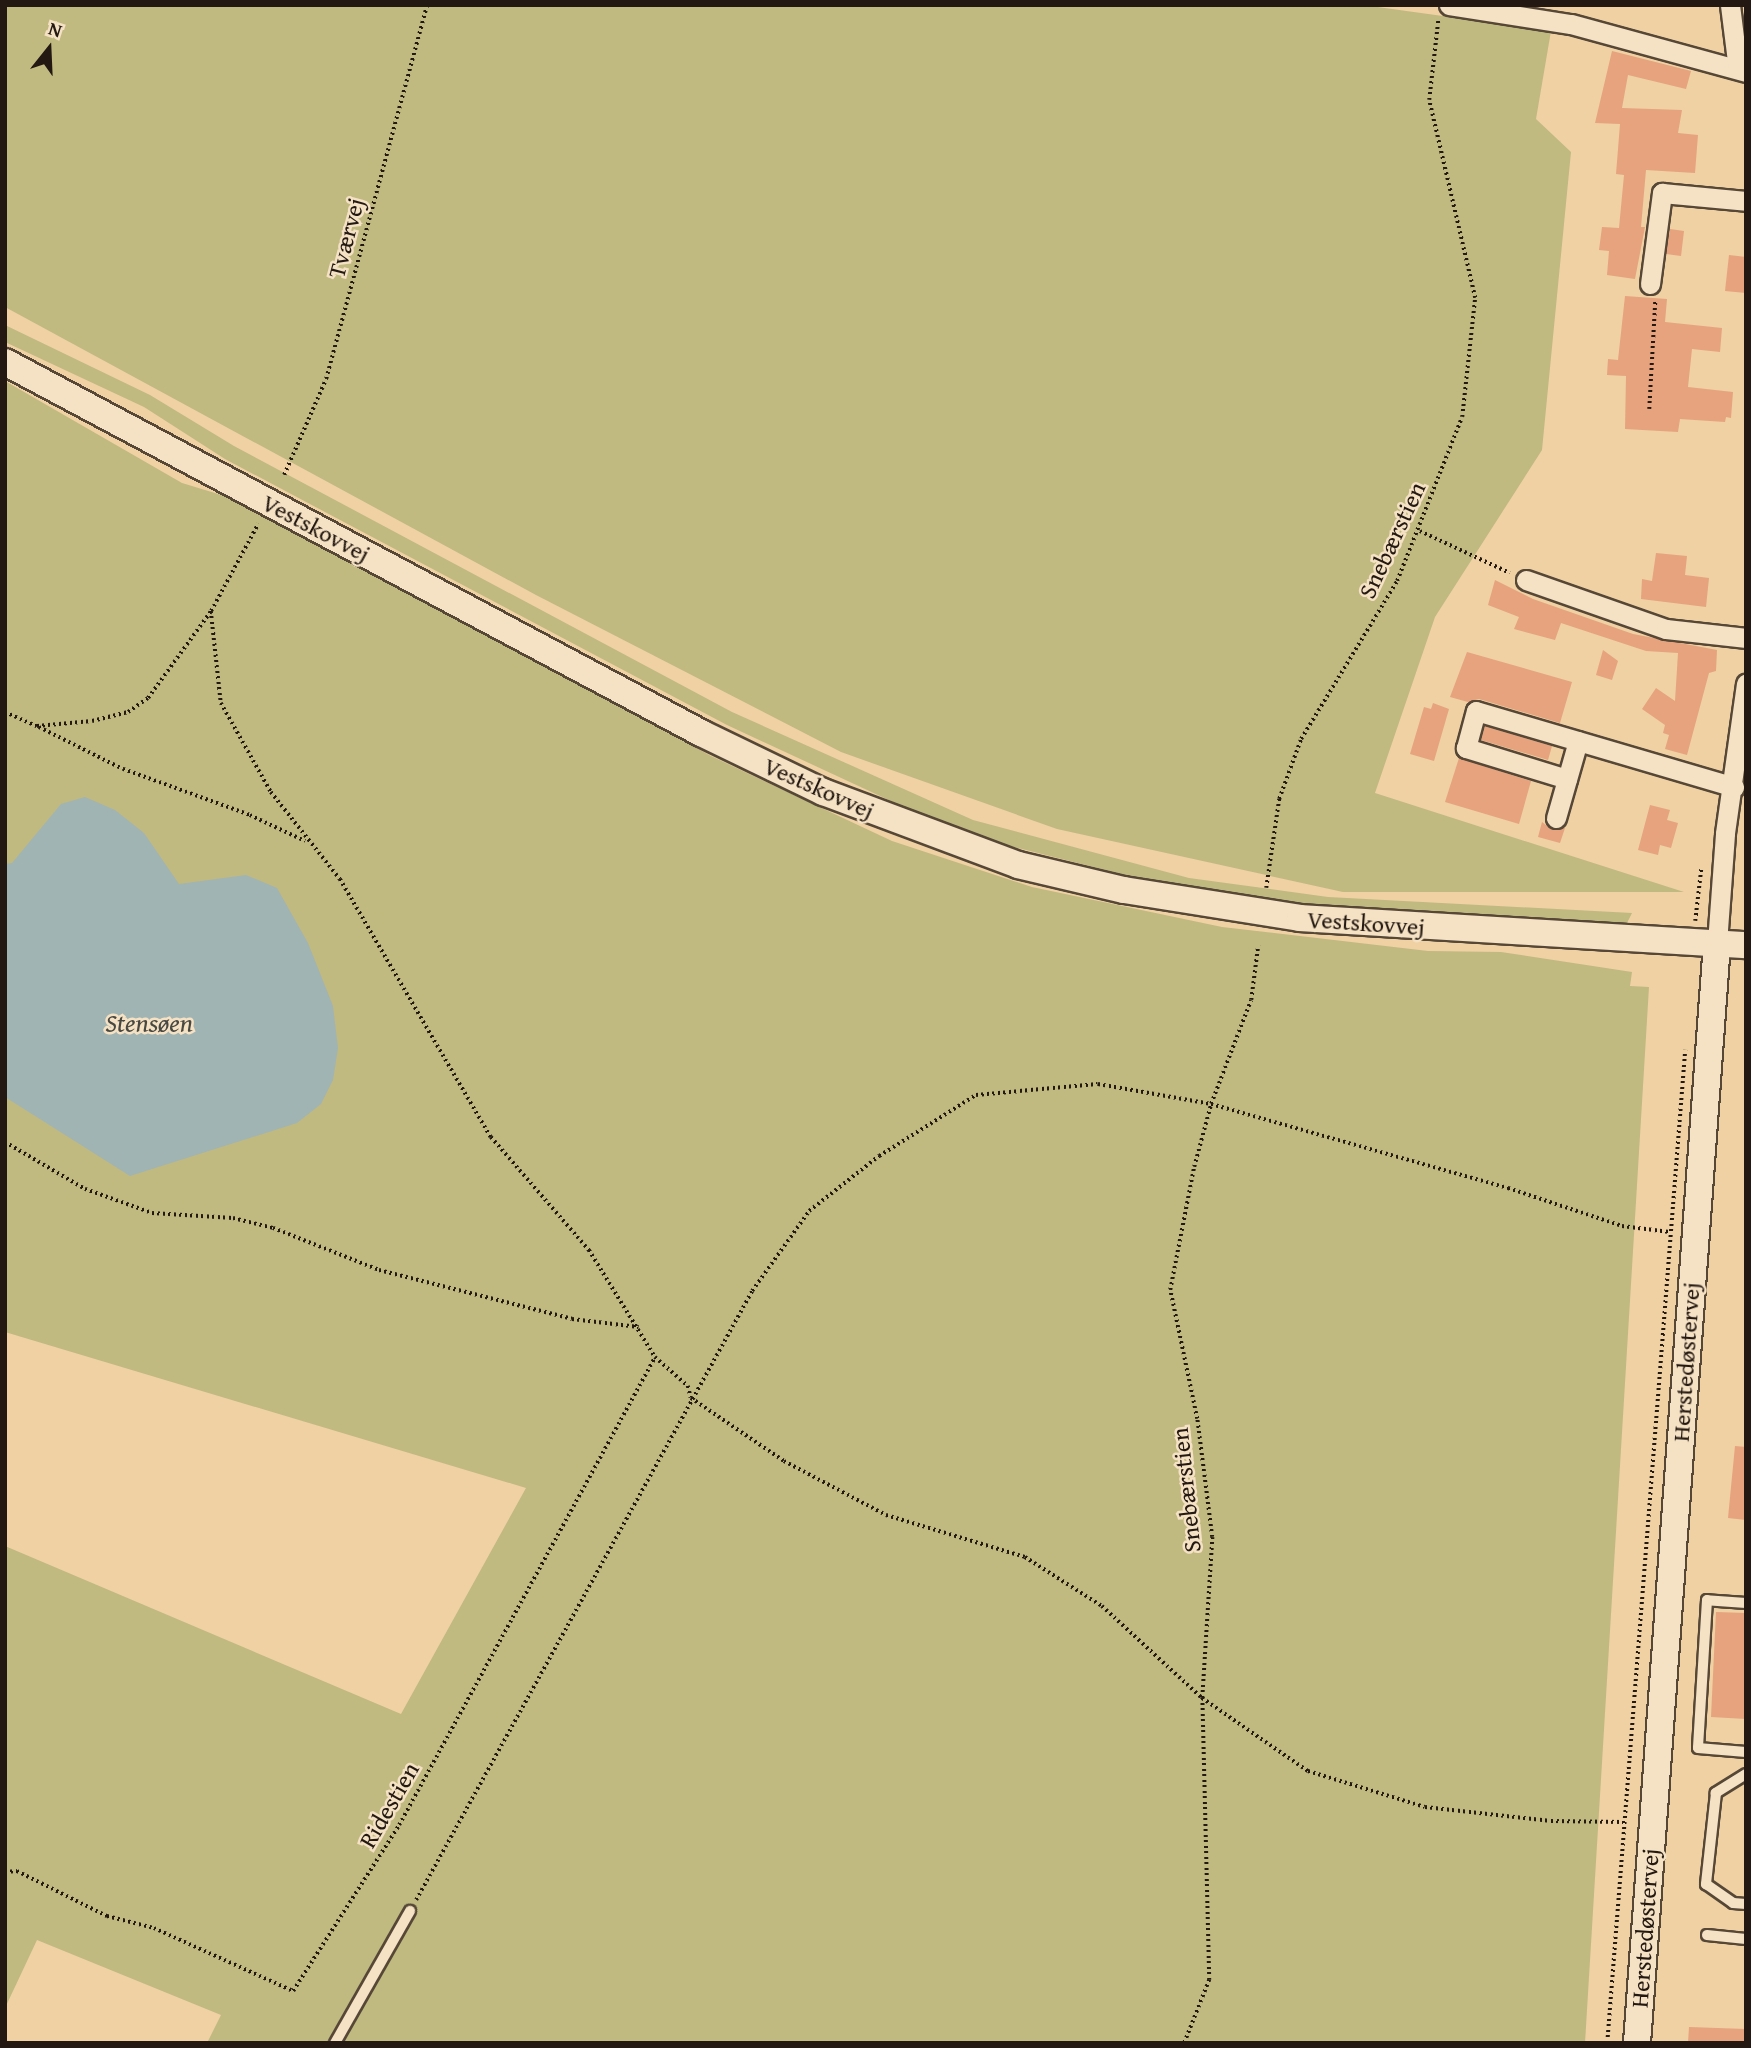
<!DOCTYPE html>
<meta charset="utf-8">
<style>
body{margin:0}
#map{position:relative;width:1751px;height:2048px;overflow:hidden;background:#efd1a3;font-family:"Gentium Book Plus",serif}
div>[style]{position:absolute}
.green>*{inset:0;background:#c0b980}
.water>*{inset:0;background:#a0b4b3}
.building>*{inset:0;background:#e6a37d}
.path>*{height:3.5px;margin-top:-1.75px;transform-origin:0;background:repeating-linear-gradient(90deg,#231912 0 2px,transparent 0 5.5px)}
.roads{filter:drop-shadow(2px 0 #564736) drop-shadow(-2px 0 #564736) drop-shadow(0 2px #564736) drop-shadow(0 -2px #564736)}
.lane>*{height:10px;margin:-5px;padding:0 5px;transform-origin:5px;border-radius:5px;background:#f5e1c3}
.street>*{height:19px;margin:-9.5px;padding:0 9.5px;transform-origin:9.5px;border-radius:9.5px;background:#f5e1c3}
.secondary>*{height:26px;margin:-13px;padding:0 13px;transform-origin:13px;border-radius:13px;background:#f5e1c3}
span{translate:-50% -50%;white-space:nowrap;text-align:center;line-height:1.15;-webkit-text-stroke:5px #f5e1c3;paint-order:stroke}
.street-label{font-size:24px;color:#231912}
.water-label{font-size:26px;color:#484842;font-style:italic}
.frame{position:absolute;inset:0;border:7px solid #231912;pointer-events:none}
.north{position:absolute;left:14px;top:14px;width:70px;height:70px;-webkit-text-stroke:5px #f5e1c3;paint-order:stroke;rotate:18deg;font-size:19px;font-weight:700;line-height:28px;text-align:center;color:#231912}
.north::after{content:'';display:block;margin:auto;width:24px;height:32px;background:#231912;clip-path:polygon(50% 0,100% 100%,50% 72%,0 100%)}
</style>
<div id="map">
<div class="green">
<i style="clip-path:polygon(5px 5px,1363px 5px,1551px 31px,1536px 119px,1571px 152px,1542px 450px,1435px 617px,1375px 793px,1684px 892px,1343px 892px,1057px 829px,841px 752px,536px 595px,5px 307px)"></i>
<i style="clip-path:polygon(5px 325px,150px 395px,234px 446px,732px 712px,973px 820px,1189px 878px,1328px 897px,1632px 913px,1627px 923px,1327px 909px,1185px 890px,962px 834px,727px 725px,225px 459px,144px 407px,5px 342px)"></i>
<i style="clip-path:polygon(5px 381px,182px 483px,228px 497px,711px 756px,892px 841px,1032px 887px,1222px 927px,1428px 951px,1501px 952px,1632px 972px,1630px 986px,1649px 987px,1585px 2043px,207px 2043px,221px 2015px,37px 1940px,5px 2008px,5px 1546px,401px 1714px,526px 1488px,5px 1332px)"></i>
</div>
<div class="water">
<i style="clip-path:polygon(85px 797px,115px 810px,144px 833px,179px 884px,246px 875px,277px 888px,308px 943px,333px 1006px,338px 1048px,333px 1080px,321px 1104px,297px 1123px,130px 1176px,5px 1097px,5px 864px,12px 863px,61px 804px)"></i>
</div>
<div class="building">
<i style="clip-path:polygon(1612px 51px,1691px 71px,1686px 89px,1628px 75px,1622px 108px,1682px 110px,1678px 133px,1698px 135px,1695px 173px,1646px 170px,1641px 227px,1645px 227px,1635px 279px,1607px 275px,1609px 251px,1599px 250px,1602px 227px,1619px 228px,1624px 175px,1616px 174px,1620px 124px,1595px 123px)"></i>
<i style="clip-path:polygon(1670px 229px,1684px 231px,1681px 256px,1666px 254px)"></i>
<i style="clip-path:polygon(1729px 255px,1746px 257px,1746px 293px,1725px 291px)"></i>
<i style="clip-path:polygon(1625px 296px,1667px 299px,1665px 322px,1722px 328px,1720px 352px,1692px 349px,1688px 387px,1733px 392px,1731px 418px,1726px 417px,1725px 422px,1680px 419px,1678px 432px,1625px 429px,1626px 376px,1607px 375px,1608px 359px,1618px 360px)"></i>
<i style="clip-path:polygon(1656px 553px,1687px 556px,1685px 575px,1709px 578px,1706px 607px,1641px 599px,1642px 579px,1652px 581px)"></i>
<i style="clip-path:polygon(1495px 580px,1533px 599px,1633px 634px,1717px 650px,1716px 671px,1709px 673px,1687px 755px,1665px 749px,1669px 735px,1663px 733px,1665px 725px,1642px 709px,1656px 688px,1675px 701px,1678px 653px,1646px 651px,1561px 623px,1555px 640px,1514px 629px,1519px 617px,1488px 605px)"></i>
<i style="clip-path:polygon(1603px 650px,1618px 661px,1612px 680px,1596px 675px)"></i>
<i style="clip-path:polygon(1467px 652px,1572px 682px,1560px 723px,1479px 699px,1468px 702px,1450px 697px)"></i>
<i style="clip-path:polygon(1433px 703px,1449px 709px,1434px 761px,1410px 754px,1424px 707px,1431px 709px)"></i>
<i style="clip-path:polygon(1485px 726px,1552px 746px,1548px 760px,1481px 740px)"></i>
<i style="clip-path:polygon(1459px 758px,1531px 781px,1519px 824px,1445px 802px)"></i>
<i style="clip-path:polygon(1650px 805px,1670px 810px,1667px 820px,1678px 823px,1671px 848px,1660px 845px,1658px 855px,1638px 850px)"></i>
<i style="clip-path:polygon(1542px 822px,1552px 830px,1565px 828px,1560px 843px,1538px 837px)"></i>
<i style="clip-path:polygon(1735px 1446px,1746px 1447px,1746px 1520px,1728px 1518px)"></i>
<i style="clip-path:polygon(1716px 1612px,1746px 1613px,1746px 1719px,1711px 1717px)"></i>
<i style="clip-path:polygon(1689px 2027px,1746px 2029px,1746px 2043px,1688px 2043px)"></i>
</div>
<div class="path">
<i style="left:1649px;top:409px;width:108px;rotate:-86.8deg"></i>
<i style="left:284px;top:475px;width:105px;rotate:-66.4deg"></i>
<i style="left:326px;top:379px;width:387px;rotate:-74.9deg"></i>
<i style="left:1420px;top:531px;width:99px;rotate:25deg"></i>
<i style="left:211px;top:611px;width:93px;rotate:83.8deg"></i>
<i style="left:221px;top:703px;width:102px;rotate:60.7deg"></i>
<i style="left:271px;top:792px;width:111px;rotate:51.6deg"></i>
<i style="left:340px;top:879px;width:299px;rotate:59.7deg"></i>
<i style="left:491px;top:1137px;width:150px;rotate:49.1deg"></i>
<i style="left:589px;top:1250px;width:126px;rotate:58.3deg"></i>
<i style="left:655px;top:1357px;width:44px;rotate:41.3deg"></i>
<i style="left:688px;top:1386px;width:12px;rotate:76deg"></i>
<i style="left:691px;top:1398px;width:112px;rotate:34.1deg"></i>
<i style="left:784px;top:1461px;width:115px;rotate:27.9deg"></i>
<i style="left:886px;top:1515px;width:145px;rotate:16.8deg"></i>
<i style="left:1025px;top:1557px;width:91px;rotate:32.5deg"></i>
<i style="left:1102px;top:1606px;width:136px;rotate:42.6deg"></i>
<i style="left:1202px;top:1698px;width:129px;rotate:34.6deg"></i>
<i style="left:1308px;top:1771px;width:122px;rotate:17.1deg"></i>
<i style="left:1425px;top:1807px;width:127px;rotate:6.3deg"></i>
<i style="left:1551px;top:1821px;width:72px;rotate:0.8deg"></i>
<i style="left:5px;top:712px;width:35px;rotate:24deg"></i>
<i style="left:37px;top:726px;width:55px;rotate:-5.2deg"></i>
<i style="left:92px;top:721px;width:37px;rotate:-14deg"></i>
<i style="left:128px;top:712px;width:24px;rotate:-35deg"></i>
<i style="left:148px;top:698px;width:107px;rotate:-54.1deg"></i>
<i style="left:211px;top:611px;width:99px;rotate:-61.6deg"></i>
<i style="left:39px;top:727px;width:94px;rotate:26.6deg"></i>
<i style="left:123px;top:769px;width:135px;rotate:19.9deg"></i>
<i style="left:250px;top:815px;width:61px;rotate:25.3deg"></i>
<i style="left:1266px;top:888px;width:90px;rotate:-81.7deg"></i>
<i style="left:1279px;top:799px;width:64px;rotate:-69.9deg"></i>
<i style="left:1301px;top:739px;width:185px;rotate:-58.7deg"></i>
<i style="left:1397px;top:581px;width:176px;rotate:-68.4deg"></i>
<i style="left:1462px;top:417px;width:120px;rotate:-83.8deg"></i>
<i style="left:1475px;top:298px;width:203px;rotate:-103.1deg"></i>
<i style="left:1429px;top:100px;width:80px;rotate:-83.5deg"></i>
<i style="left:1695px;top:921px;width:52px;rotate:-83.4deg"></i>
<i style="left:5px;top:1142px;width:93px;rotate:30.4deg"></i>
<i style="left:85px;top:1189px;width:71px;rotate:19.7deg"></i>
<i style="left:152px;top:1213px;width:81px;rotate:3.5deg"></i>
<i style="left:233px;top:1218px;width:41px;rotate:14deg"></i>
<i style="left:273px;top:1228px;width:114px;rotate:21.6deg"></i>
<i style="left:379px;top:1270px;width:199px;rotate:14.2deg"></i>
<i style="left:572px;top:1319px;width:67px;rotate:6.8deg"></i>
<i style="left:5px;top:1872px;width:12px;rotate:-5deg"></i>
<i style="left:17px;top:1871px;width:101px;rotate:26.6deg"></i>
<i style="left:107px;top:1916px;width:49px;rotate:14.3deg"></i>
<i style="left:154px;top:1928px;width:153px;rotate:24.4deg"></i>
<i style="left:293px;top:1991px;width:197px;rotate:-57.4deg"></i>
<i style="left:399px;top:1825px;width:533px;rotate:-61.32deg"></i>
<i style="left:416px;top:1900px;width:696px;rotate:-61.11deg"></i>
<i style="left:752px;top:1291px;width:98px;rotate:-54.5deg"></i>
<i style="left:809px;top:1211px;width:89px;rotate:-38.2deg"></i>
<i style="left:879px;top:1156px;width:115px;rotate:-32.2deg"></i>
<i style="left:976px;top:1095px;width:122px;rotate:-5.2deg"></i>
<i style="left:1098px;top:1084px;width:115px;rotate:10deg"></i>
<i style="left:1211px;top:1104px;width:309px;rotate:15.8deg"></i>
<i style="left:1508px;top:1188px;width:120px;rotate:18.4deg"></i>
<i style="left:1622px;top:1226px;width:48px;rotate:7.1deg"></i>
<i style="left:1184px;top:2043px;width:68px;rotate:-68.4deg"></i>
<i style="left:1209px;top:1980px;width:282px;rotate:-91.4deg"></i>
<i style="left:1202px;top:1698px;width:161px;rotate:-86.4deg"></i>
<i style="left:1212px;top:1537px;width:119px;rotate:-97.2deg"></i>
<i style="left:1197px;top:1419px;width:132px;rotate:-101.8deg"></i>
<i style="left:1170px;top:1290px;width:125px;rotate:-79deg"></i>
<i style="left:1194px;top:1167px;width:65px;rotate:-74.9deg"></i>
<i style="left:1211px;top:1104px;width:111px;rotate:-69deg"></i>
<i style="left:1251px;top:1000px;width:55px;rotate:-82.7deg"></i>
<i style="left:1607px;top:2043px;width:996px;rotate:-85.51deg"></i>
</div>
<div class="roads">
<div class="lane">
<i style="left:1746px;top:1603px;width:39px;rotate:-176deg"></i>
<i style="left:1707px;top:1600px;width:148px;rotate:93.5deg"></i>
<i style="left:1698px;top:1748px;width:48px;rotate:4.8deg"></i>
<i style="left:1746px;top:1774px;width:36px;rotate:148deg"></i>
<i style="left:1716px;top:1793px;width:92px;rotate:96.3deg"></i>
<i style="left:1706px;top:1884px;width:33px;rotate:35deg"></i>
<i style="left:1733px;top:1903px;width:13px;rotate:4deg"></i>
<i style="left:1707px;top:1935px;width:39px;rotate:6deg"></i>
<i style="left:335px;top:2043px;width:152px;rotate:-60.4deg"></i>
</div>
<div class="street">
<i style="left:1449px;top:5px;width:123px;rotate:8.9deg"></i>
<i style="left:1571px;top:24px;width:181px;rotate:15.3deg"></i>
<i style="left:1730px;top:5px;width:64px;rotate:82.9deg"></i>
<i style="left:1650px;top:284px;width:92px;rotate:-82.5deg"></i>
<i style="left:1662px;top:193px;width:84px;rotate:5.4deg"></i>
<i style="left:1526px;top:580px;width:148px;rotate:19.3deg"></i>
<i style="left:1666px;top:629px;width:81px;rotate:6.4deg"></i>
<i style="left:1567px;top:779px;width:106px;rotate:-162.9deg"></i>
<i style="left:1466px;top:748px;width:38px;rotate:-75deg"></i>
<i style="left:1476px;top:711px;width:269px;rotate:16.4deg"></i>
<i style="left:1556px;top:818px;width:80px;rotate:-74.1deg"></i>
<i style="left:1717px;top:943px;width:110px;rotate:-85.8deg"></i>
<i style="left:1725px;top:833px;width:151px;rotate:-82deg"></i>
</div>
<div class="secondary">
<i style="left:5px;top:362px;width:789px;rotate:28.06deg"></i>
<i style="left:701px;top:733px;width:136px;rotate:25.8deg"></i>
<i style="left:823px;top:792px;width:208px;rotate:20.5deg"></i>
<i style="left:1018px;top:865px;width:109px;rotate:13.3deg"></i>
<i style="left:1124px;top:890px;width:178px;rotate:9deg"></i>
<i style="left:1300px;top:918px;width:447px;rotate:3.5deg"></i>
<i style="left:1637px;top:2043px;width:1103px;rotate:-85.84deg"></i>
</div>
</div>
<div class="street-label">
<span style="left:346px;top:238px;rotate:-75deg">Tværvej</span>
<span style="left:316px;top:528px;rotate:28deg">Vestskovvej</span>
<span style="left:1392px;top:540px;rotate:-65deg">Snebærstien</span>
<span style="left:819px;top:788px;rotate:24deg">Vestskovvej</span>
<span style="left:1366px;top:923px;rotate:4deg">Vestskovvej</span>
<span style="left:1686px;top:1362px;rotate:-86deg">Herstedøstervej</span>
<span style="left:1186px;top:1490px;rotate:-96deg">Snebærstien</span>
<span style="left:389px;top:1805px;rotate:-60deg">Ridestien</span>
<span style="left:1645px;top:1928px;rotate:-86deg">Herstedøstervej</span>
</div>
<div class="water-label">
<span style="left:149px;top:1023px">Stensøen</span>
</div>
<div class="frame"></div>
<div class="north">N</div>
</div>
